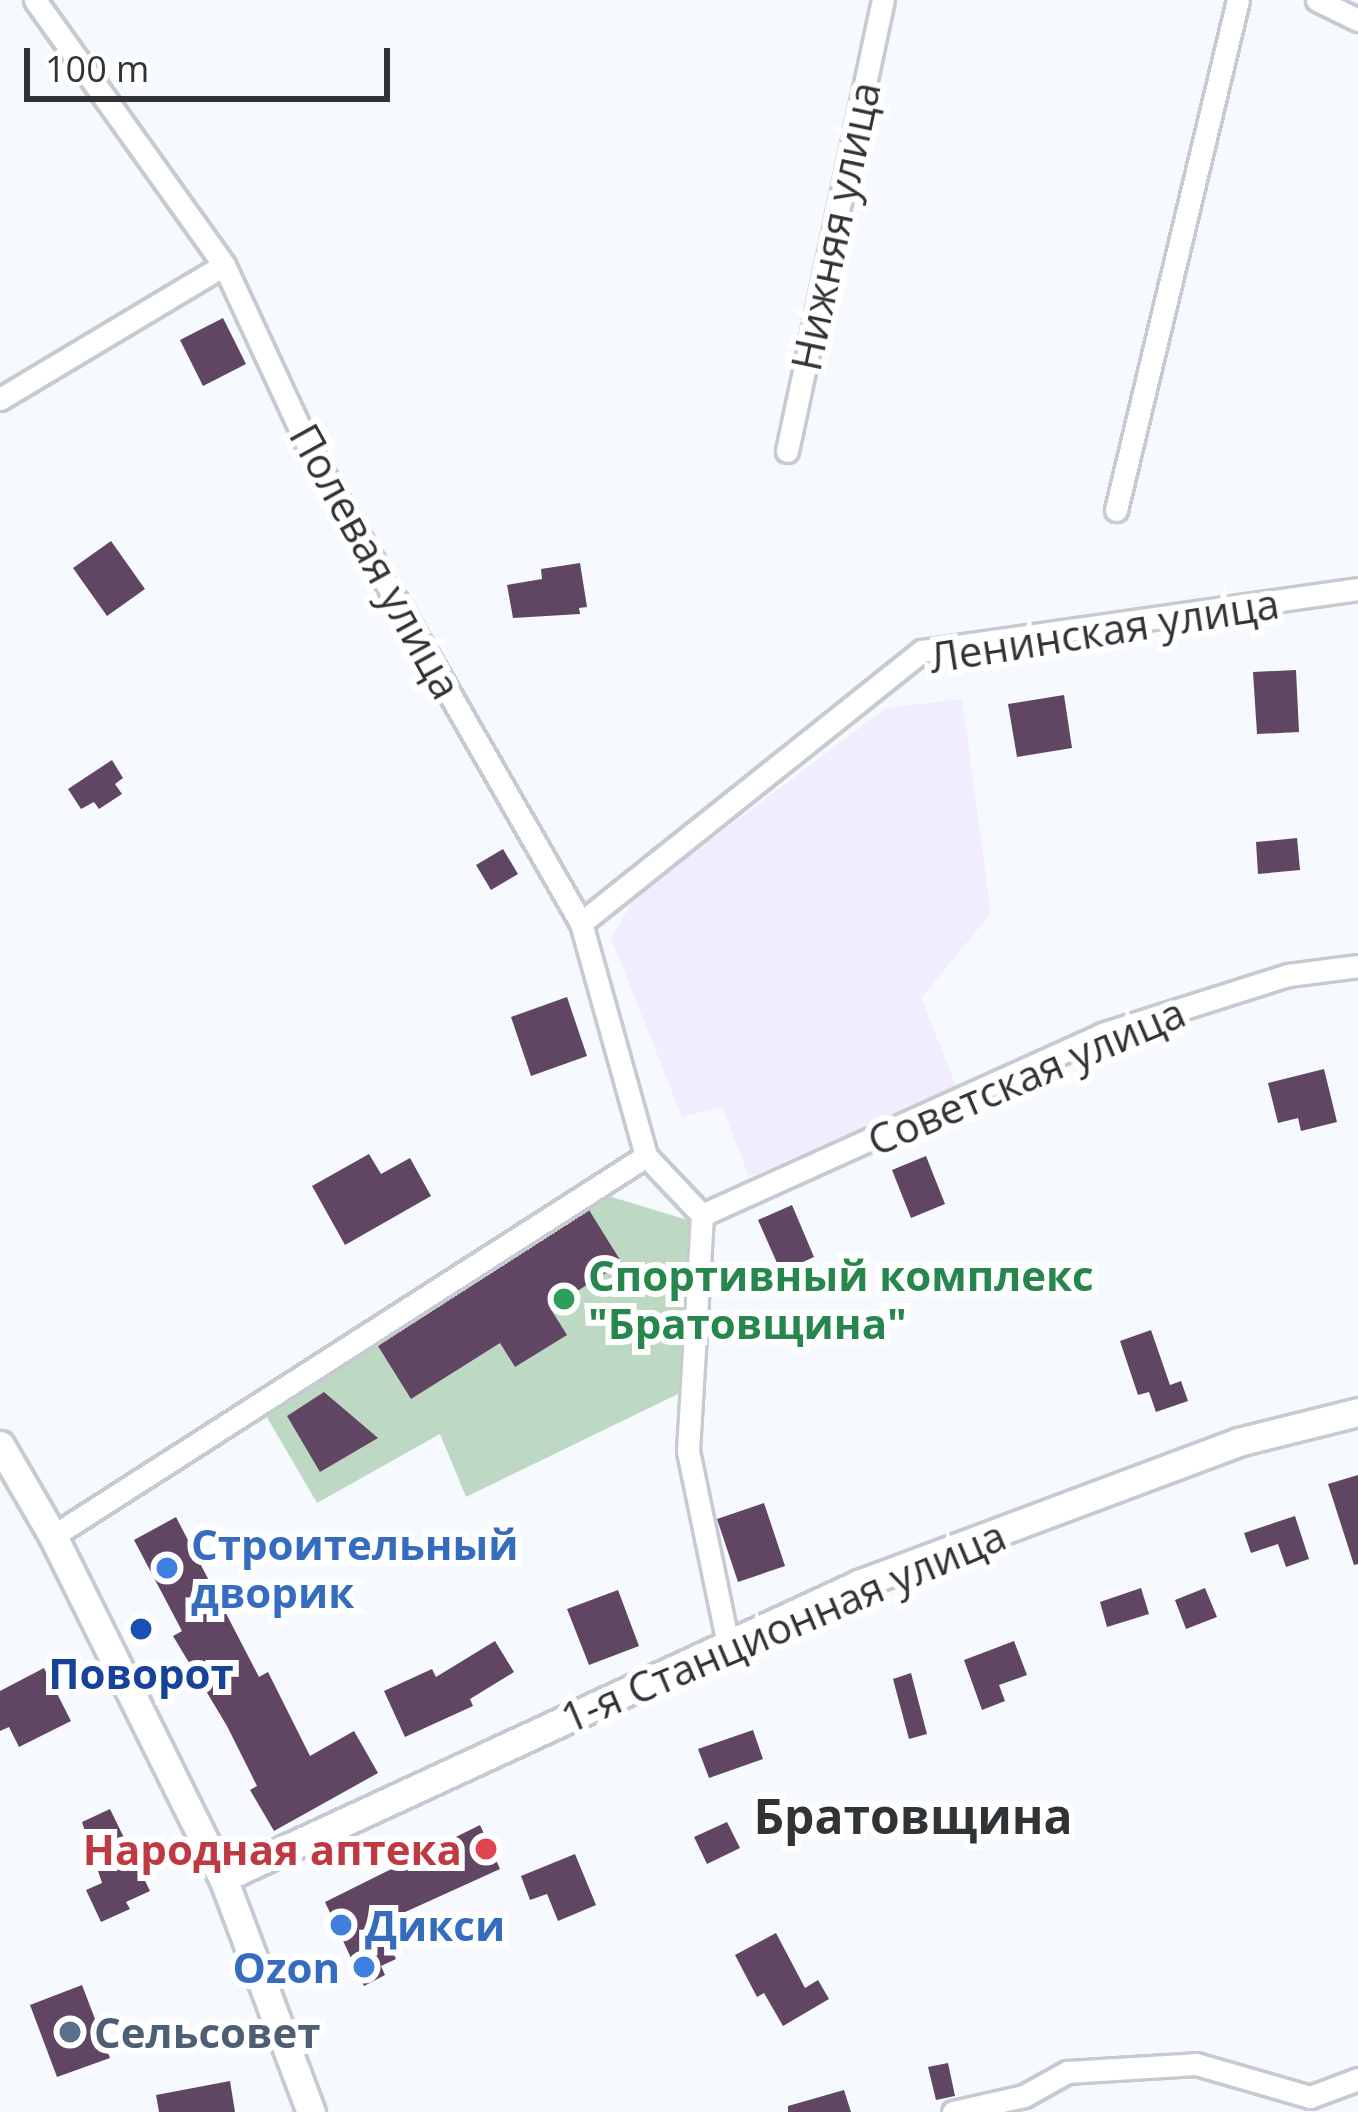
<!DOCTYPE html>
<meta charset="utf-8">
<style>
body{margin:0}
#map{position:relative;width:1358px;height:2112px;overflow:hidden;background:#f6fafe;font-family:"Open Sans",sans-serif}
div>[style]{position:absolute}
.industrial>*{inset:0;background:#f1edff}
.green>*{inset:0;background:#bed9c3}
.building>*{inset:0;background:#604662}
.roads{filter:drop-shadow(3px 0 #c5cbd1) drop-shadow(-3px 0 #c5cbd1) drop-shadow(0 3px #c5cbd1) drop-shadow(0 -3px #c5cbd1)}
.minor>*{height:21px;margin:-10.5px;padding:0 10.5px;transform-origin:10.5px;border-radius:10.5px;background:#fff}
.secondary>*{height:27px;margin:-13.5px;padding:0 13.5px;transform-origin:13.5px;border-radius:13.5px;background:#fff}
.dots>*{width:33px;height:33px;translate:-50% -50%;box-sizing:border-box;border:6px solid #fff;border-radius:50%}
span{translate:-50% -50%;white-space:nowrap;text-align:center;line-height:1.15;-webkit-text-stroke:12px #fff;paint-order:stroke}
.street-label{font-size:42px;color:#313436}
.leisure-label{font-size:42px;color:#27864d;font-weight:700}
.left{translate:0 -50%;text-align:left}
.shop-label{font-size:42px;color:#366cbe;font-weight:700}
.right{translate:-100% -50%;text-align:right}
.transit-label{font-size:42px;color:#164399;font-weight:700}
.health-label{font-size:42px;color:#be3a42;font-weight:700}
.service-label{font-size:42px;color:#4e5e75;font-weight:700}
.quarter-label{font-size:48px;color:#313436;font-weight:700}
.scale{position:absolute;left:24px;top:48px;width:366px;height:54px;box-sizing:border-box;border:6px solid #313436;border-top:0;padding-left:15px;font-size:36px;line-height:42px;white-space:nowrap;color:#313436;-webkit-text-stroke:9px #fff;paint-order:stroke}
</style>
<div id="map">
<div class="industrial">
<i style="clip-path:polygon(962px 699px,991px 913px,921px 998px,957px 1088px,749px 1177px,722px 1107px,682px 1117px,611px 938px,635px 897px,886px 708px)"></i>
</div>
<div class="green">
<i style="clip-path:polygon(602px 1194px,691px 1221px,680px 1393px,466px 1497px,440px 1434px,317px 1503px,265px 1414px)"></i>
</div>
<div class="building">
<i style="clip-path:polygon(223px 318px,246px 364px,203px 386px,180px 340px)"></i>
<i style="clip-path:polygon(111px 541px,145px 589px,107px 616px,73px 568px)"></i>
<i style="clip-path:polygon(580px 563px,587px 607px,579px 608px,580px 614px,513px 618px,507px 585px,542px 579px,541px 569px)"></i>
<i style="clip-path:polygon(1296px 670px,1299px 732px,1257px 734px,1253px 672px)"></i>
<i style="clip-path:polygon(1064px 695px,1072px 748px,1017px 757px,1008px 704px)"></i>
<i style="clip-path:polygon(112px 760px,123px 778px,115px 784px,122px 794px,99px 809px,94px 802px,81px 809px,68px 789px)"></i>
<i style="clip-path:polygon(1297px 838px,1300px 870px,1258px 874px,1256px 842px)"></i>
<i style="clip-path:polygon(503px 849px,518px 874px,491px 890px,476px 865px)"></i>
<i style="clip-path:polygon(567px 997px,587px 1056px,531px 1076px,511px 1017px)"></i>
<i style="clip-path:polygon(1324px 1069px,1337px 1122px,1301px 1131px,1298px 1118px,1278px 1123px,1268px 1083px)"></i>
<i style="clip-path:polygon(369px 1154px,381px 1174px,410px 1158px,431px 1196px,345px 1245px,312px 1186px)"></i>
<i style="clip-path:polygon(926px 1156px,945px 1204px,911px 1218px,892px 1170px)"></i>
<i style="clip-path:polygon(792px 1205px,814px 1257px,781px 1272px,758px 1220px)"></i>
<i style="clip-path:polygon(589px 1210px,622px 1263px,550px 1308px,567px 1335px,515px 1367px,500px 1343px,411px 1399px,378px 1346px)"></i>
<i style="clip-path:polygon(1151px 1330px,1170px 1385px,1181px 1381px,1188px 1401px,1156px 1412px,1149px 1392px,1138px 1395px,1120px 1341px)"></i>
<i style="clip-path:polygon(324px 1392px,378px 1438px,320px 1472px,287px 1416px)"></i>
<i style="clip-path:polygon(1358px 1475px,1358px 1564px,1354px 1565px,1328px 1484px)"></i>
<i style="clip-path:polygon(764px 1503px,785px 1566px,738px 1582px,717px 1519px)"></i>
<i style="clip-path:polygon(1295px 1516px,1309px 1559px,1286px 1567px,1278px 1544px,1251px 1553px,1244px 1533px)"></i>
<i style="clip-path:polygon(176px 1517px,259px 1677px,268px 1672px,310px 1756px,354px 1731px,378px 1773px,274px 1831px,250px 1790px,257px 1786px,227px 1726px,173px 1636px,182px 1631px,134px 1540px)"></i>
<i style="clip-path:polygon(1141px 1588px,1149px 1614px,1107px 1627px,1100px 1602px)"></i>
<i style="clip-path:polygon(1205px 1588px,1217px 1617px,1186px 1629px,1175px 1600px)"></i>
<i style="clip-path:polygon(618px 1590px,639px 1646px,589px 1665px,567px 1609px)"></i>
<i style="clip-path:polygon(495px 1641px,514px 1672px,470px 1699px,473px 1706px,405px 1737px,384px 1691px,432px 1669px,436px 1677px)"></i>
<i style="clip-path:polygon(1014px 1641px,1027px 1675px,999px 1685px,1005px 1701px,982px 1710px,964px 1660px)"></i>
<i style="clip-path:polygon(44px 1668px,71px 1721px,19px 1747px,9px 1727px,0 1731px,0 1691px)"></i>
<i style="clip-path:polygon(911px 1673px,927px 1734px,909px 1739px,893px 1679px)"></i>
<i style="clip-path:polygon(753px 1730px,763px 1759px,709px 1778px,698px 1749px)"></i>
<i style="clip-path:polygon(110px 1809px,150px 1891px,126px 1902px,130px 1909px,101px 1922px,86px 1890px,102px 1883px,82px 1822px)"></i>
<i style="clip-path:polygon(727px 1822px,740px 1848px,707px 1864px,694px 1837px)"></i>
<i style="clip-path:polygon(480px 1825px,500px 1869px,403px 1913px,413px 1935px,390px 1946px,396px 1959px,381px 1966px,385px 1975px,364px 1986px,325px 1902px)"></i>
<i style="clip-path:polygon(575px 1854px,596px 1905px,558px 1921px,547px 1894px,530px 1900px,521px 1876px)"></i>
<i style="clip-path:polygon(776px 1933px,805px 1988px,818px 1980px,829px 1999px,783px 2026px,764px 1993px,757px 1997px,735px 1955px)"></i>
<i style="clip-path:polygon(82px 1985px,110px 2058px,57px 2077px,30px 2005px)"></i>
<i style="clip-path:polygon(948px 2063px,955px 2096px,936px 2100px,928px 2067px)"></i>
<i style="clip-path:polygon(230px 2081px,235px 2112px,159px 2112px,156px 2095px)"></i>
<i style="clip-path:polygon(844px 2090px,851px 2112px,788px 2112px,788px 2106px)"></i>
</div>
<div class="roads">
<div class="minor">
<i style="left:35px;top:0;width:325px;rotate:54.5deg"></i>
<i style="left:224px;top:265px;width:206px;rotate:65.1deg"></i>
<i style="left:311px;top:452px;width:543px;rotate:60.18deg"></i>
<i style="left:581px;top:923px;width:242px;rotate:74.4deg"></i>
<i style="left:646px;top:1156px;width:81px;rotate:46.5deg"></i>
<i style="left:702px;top:1215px;width:236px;rotate:93.4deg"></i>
<i style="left:688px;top:1451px;width:197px;rotate:78.3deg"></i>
<i style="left:1317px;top:0;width:46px;rotate:26deg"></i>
<i style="left:0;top:399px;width:261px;rotate:-30.9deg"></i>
<i style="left:787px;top:451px;width:461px;rotate:-78deg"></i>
<i style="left:1116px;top:510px;width:524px;rotate:-76.55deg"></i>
<i style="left:581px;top:923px;width:436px;rotate:-38.6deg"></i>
<i style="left:922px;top:651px;width:440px;rotate:-8.1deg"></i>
<i style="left:702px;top:1215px;width:439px;rotate:-24.3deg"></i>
<i style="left:1102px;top:1034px;width:195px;rotate:-17.6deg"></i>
<i style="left:1288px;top:975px;width:71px;rotate:-7.3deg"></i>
<i style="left:53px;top:1536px;width:704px;rotate:-32.65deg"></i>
<i style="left:953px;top:2112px;width:73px;rotate:-12.7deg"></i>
<i style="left:1024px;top:2096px;width:49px;rotate:-29.2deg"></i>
<i style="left:1067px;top:2072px;width:129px;rotate:-3.5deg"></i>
<i style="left:1196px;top:2064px;width:119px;rotate:16.1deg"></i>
<i style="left:1310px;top:2097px;width:51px;rotate:-20.6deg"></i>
</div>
<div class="secondary">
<i style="left:0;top:1445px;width:105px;rotate:59.8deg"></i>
<i style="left:53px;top:1536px;width:382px;rotate:63.6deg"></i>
<i style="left:223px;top:1878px;width:250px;rotate:69.4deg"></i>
<i style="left:223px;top:1878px;width:701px;rotate:-24.81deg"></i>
<i style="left:859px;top:1584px;width:405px;rotate:-20.5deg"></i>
<i style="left:1238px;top:1442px;width:124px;rotate:-14deg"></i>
</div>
</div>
<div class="dots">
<i style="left:564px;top:1299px;background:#2e9e5b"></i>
<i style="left:167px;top:1568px;background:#3f7fe0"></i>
<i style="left:141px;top:1629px;background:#1a4fb4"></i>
<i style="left:486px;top:1849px;background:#e0444e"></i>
<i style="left:341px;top:1925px;background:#3f7fe0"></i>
<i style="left:364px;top:1967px;background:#3f7fe0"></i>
<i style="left:70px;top:2032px;background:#5c6f8a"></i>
</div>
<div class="street-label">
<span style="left:835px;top:226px;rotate:-78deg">Нижняя улица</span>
<span style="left:376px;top:561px;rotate:61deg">Полевая улица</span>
<span style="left:1104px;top:630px;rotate:-9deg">Ленинская улица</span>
<span style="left:1026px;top:1076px;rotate:-23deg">Советская улица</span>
<span style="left:783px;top:1626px;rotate:-23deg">1-я Станционная улица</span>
</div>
<div class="leisure-label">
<span class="left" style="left:588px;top:1299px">Спортивный комплекс<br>"Братовщина"</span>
</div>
<div class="shop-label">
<span class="left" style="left:191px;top:1568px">Строительный<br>дворик</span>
<span class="left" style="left:365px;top:1925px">Дикси</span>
<span class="right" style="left:340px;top:1967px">Ozon</span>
</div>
<div class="transit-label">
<span style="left:141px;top:1673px">Поворот</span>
</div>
<div class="health-label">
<span class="right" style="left:462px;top:1849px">Народная аптека</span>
</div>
<div class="service-label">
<span class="left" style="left:94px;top:2032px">Сельсовет</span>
</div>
<div class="quarter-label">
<span style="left:913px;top:1816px">Братовщина</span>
</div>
<div class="scale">100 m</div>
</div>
